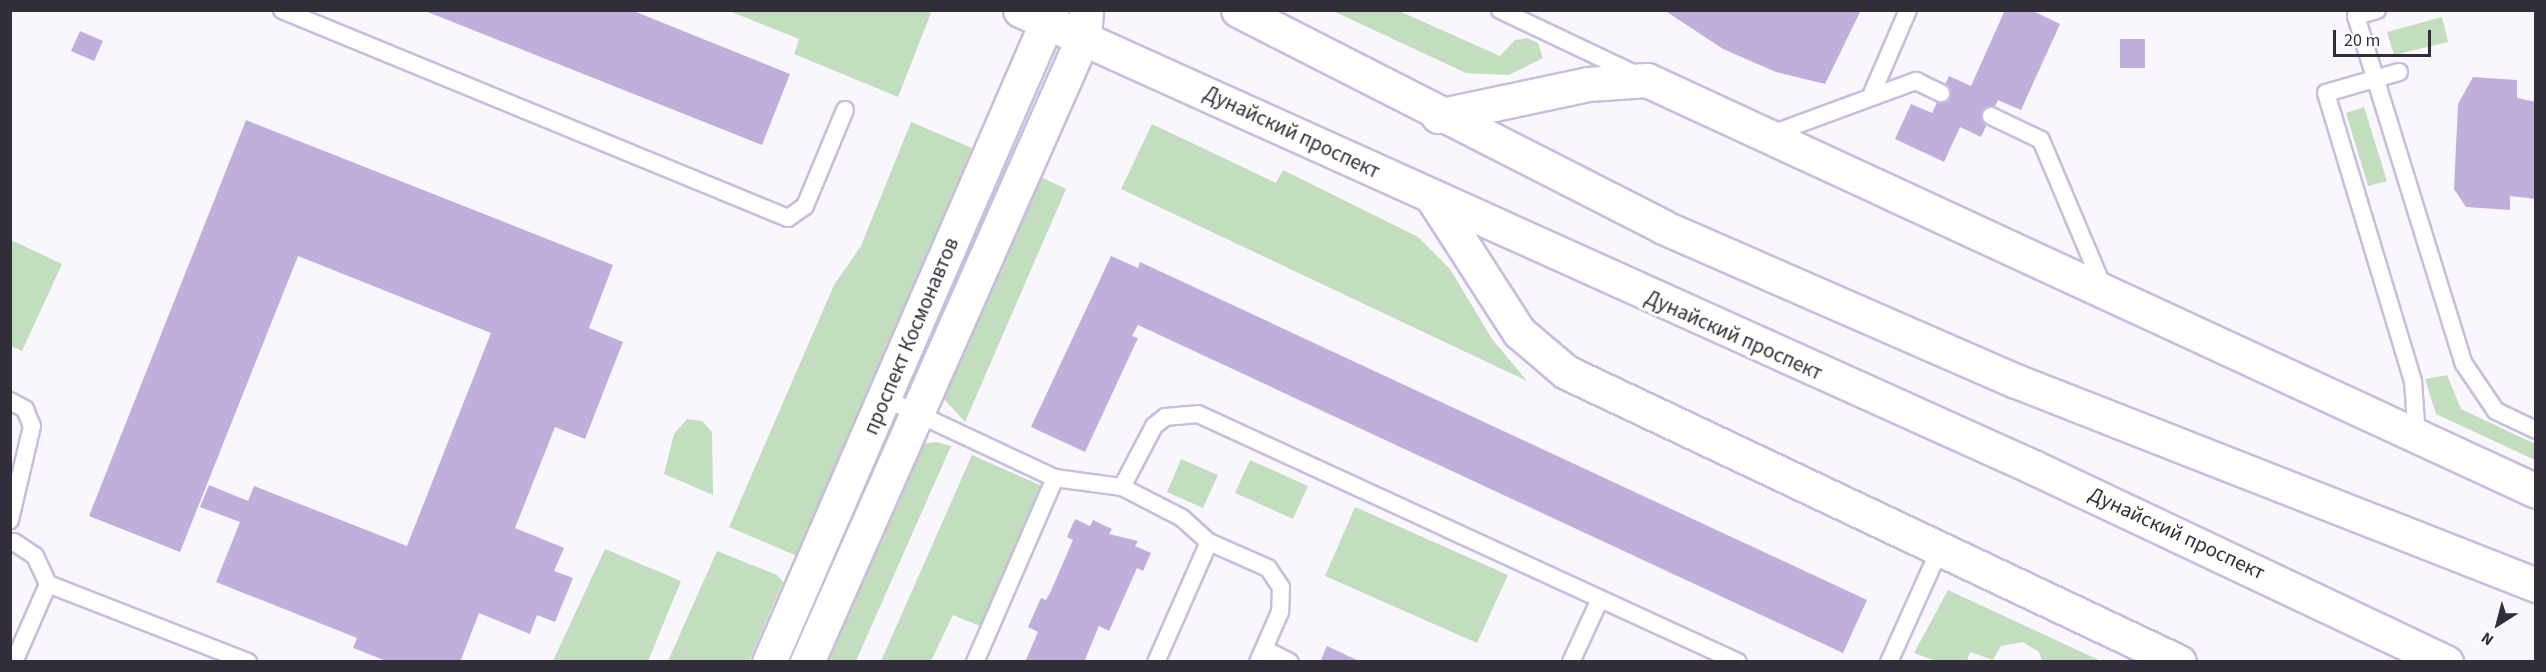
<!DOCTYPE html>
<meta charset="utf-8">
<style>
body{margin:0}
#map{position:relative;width:2546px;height:672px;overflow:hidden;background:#f9f6fd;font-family:"Source Sans 3",sans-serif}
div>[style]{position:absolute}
.green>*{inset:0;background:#c3debe}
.building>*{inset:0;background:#c0afda}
.roads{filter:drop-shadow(2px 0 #c9bdde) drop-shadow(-2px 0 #c9bdde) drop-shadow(0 2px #c9bdde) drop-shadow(0 -2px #c9bdde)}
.service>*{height:16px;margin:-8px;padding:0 8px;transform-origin:8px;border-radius:8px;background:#fff}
.tertiary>*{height:33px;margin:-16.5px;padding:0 16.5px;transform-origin:16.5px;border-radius:16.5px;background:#fff}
.secondary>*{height:33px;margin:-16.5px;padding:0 16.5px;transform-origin:16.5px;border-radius:16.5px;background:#fff}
span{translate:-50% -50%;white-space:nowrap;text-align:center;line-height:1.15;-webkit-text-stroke:6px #fff;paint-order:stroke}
.street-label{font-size:21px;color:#312d39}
.frame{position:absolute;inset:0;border:12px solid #312d39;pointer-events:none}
.north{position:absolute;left:2468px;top:594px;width:60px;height:60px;-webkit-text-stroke:4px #fff;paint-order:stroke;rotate:216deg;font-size:16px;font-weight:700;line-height:24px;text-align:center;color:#312d39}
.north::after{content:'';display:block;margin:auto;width:21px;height:27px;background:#312d39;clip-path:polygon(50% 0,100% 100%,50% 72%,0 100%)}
.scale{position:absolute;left:2333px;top:30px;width:98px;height:27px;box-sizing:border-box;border:3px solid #312d39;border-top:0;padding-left:8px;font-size:18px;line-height:21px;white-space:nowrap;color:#312d39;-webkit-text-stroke:4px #fff;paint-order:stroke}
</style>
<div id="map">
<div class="green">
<i style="clip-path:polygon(925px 10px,931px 13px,898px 97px,794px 54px,799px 39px,729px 11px)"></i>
<i style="clip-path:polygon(1333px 11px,1399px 11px,1500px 56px,1515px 40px,1527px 38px,1538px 43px,1543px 58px,1509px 75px,1466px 73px)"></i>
<i style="clip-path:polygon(2442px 17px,2448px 42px,2394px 55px,2387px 32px)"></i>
<i style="clip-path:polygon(2364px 107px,2387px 181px,2368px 186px,2346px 113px)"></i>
<i style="clip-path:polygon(911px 122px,972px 148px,797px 556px,729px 527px,834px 285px,861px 246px)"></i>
<i style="clip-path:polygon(1152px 124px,1276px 183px,1283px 170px,1418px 237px,1450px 269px,1492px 339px,1527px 381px,1121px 189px)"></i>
<i style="clip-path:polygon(1041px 177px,1066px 189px,965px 422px,943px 398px)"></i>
<i style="clip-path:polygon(11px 240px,62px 264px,22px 351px,11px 346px)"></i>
<i style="clip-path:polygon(2447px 375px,2461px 409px,2535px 444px,2535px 460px,2436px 414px,2425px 379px)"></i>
<i style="clip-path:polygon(687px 419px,702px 421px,712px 432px,713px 495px,664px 474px,674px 434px)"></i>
<i style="clip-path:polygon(936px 442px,951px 446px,856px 661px,825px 662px,923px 444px)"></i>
<i style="clip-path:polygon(972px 455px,1042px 486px,980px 626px,953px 615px,931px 661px,881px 661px)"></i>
<i style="clip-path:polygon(1181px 459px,1218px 475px,1203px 508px,1167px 492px)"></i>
<i style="clip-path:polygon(1250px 460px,1308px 486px,1293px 519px,1235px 493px)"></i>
<i style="clip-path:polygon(1355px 507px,1508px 575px,1477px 643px,1325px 576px)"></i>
<i style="clip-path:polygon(605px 549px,681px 581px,648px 661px,553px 661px)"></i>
<i style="clip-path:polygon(717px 551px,777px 575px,783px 582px,749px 661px,668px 661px)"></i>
<i style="clip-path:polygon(1948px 590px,2101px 661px,2042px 661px,2039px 652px,2023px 642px,2001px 646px,1993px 660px,1970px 652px,1967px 661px,1936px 661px,1914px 653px)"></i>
</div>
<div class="building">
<i style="clip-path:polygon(631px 10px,790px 74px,762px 145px,425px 11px)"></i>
<i style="clip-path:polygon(1664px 10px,1861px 10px,1825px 84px,1776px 72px,1723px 49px)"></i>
<i style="clip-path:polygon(2005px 10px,2031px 10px,2060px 24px,2021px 110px,1998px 100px,1981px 137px,1960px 127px,1944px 162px,1895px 139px,1911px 104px,1932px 113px,1949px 76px,1971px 86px)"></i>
<i style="clip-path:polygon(80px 31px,103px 41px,94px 61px,71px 51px)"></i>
<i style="clip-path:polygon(2120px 39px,2145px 39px,2145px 68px,2120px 68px)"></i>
<i style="clip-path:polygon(2473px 77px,2517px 80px,2517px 98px,2536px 102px,2536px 199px,2510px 196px,2510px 210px,2466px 207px,2454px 189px,2458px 104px)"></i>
<i style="clip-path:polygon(246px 120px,613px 265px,589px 328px,623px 342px,585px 439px,555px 427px,515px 528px,564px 548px,554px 571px,573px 578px,555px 622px,537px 615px,530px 634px,479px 613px,460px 662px,389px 662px,353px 648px,357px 638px,216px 582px,240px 522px,200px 507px,209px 485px,248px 501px,254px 486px,407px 546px,491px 333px,298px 256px,180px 552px,89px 516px)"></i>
<i style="clip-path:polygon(1111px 256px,1138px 268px,1140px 262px,1867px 600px,1843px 653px,1138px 325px,1132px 336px,1138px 338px,1085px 452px,1031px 427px)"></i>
<i style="clip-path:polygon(1075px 519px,1090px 526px,1093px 520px,1112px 529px,1109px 534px,1138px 541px,1135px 546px,1151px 553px,1143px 571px,1137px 568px,1109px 631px,1099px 626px,1084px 662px,1025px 662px,1038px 632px,1028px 627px,1041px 598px,1046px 600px,1050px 593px,1073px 540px,1067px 537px)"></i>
<i style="clip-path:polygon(1327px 646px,1361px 662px,1320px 662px)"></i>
</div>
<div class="roads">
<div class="service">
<i style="left:282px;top:10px;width:547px;rotate:22.35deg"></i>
<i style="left:788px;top:218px;width:21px;rotate:-35deg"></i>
<i style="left:805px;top:206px;width:104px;rotate:-67.4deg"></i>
<i style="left:1500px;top:10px;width:149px;rotate:25.4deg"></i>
<i style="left:2377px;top:10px;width:22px;rotate:164deg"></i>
<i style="left:2356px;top:16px;width:364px;rotate:72.8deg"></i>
<i style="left:2464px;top:364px;width:57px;rotate:55.8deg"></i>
<i style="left:2496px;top:411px;width:44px;rotate:25.4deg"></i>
<i style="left:2399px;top:72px;width:76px;rotate:164deg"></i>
<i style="left:2326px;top:93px;width:302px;rotate:73.2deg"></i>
<i style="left:2413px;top:382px;width:55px;rotate:85.8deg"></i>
<i style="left:1871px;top:96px;width:94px;rotate:-66.7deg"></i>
<i style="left:1991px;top:116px;width:55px;rotate:25.6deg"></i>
<i style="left:2041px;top:140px;width:160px;rotate:67.1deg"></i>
<i style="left:1769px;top:135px;width:157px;rotate:-20.2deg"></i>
<i style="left:1916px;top:81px;width:28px;rotate:26deg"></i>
<i style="left:884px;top:398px;width:189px;rotate:25.1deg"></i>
<i style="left:1055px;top:478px;width:68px;rotate:7.7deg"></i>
<i style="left:1122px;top:487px;width:69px;rotate:-62.3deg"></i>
<i style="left:1154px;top:426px;width:14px;rotate:-39deg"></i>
<i style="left:1165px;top:417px;width:33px;rotate:-5deg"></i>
<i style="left:1198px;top:414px;width:594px;rotate:24.67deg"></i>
<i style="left:10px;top:401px;width:17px;rotate:28deg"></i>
<i style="left:25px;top:409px;width:18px;rotate:68deg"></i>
<i style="left:32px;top:426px;width:97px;rotate:103.2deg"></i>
<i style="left:1122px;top:487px;width:68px;rotate:27.3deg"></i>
<i style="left:1182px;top:518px;width:36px;rotate:42deg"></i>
<i style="left:1209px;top:542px;width:131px;rotate:113.8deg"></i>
<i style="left:14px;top:542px;width:25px;rotate:34deg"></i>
<i style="left:35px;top:556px;width:31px;rotate:65deg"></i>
<i style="left:48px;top:584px;width:215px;rotate:21.3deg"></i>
<i style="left:1209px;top:542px;width:64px;rotate:23.8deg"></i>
<i style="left:1268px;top:568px;width:23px;rotate:56deg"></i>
<i style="left:1281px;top:587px;width:25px;rotate:92deg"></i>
<i style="left:1280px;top:612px;width:55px;rotate:113.7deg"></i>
<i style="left:1264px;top:649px;width:29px;rotate:27deg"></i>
<i style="left:14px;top:662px;width:85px;rotate:-66.4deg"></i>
<i style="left:975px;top:662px;width:201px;rotate:-66.5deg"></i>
<i style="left:1571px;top:662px;width:69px;rotate:-65.3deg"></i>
<i style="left:1889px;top:662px;width:122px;rotate:-65.8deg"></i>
</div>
<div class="tertiary">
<i style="left:1432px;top:197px;width:161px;rotate:57.2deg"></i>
<i style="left:1519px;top:332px;width:62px;rotate:40.4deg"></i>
<i style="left:1566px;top:372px;width:678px;rotate:25.32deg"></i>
<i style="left:769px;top:662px;width:711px;rotate:-66.54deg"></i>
<i style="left:807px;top:662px;width:685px;rotate:-66.16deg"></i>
<i style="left:1084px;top:35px;width:25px;rotate:-85deg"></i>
</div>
<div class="secondary">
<i style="left:1020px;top:10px;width:1111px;rotate:24.28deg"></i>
<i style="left:2033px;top:467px;width:457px;rotate:25.3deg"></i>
<i style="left:1238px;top:10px;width:477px;rotate:27deg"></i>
<i style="left:1663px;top:227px;width:385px;rotate:23.6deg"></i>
<i style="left:2016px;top:381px;width:559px;rotate:21.42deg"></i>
<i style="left:1438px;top:116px;width:153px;rotate:-12deg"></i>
<i style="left:1588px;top:84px;width:59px;rotate:-3.9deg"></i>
<i style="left:1647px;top:80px;width:979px;rotate:24.81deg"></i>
</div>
</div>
<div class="street-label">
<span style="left:1292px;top:132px;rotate:25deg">Дунайский проспект</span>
<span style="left:1734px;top:335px;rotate:24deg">Дунайский проспект</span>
<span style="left:911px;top:336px;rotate:-67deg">проспект Космонавтов</span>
<span style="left:2177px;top:533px;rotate:25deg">Дунайский проспект</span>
</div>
<div class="frame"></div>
<div class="north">N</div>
<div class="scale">20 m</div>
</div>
